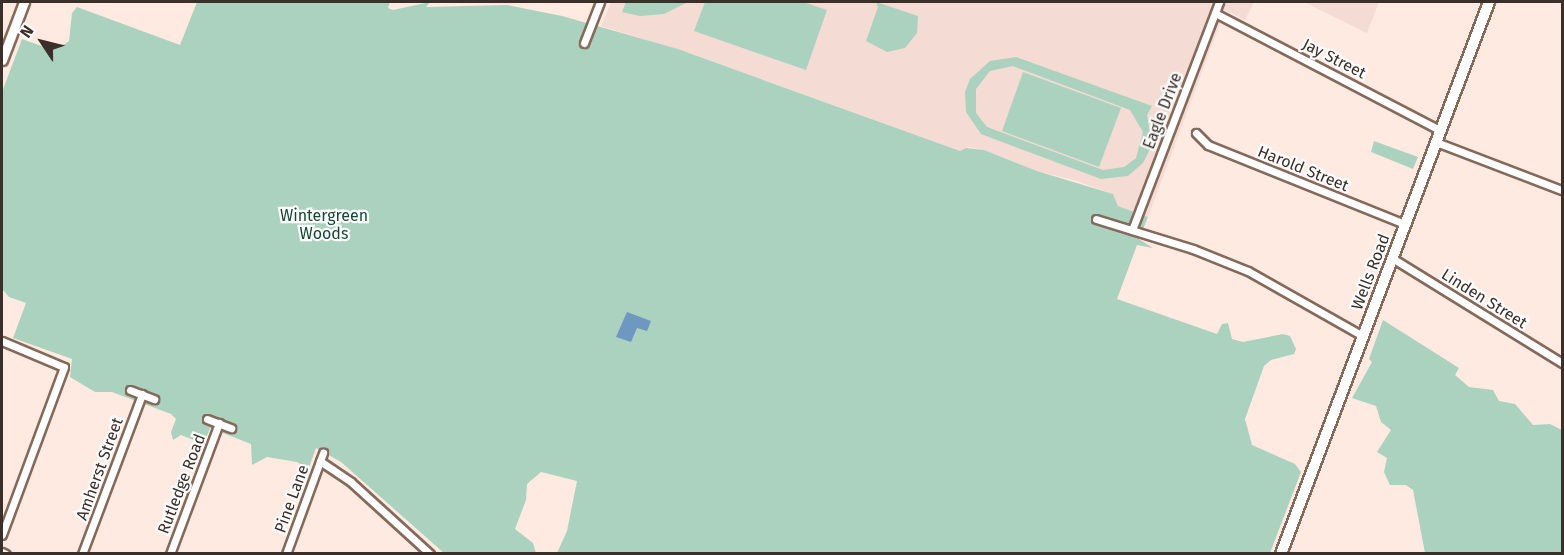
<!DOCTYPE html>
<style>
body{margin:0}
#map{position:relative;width:1564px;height:555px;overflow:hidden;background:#feeae0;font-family:"Fira Sans",sans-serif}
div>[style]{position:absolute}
.industrial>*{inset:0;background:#f4dbd4}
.green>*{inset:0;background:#abd2bf}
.water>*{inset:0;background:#6e97c2}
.roads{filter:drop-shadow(2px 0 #856a5b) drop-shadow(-2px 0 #856a5b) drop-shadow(0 2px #856a5b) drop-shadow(0 -2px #856a5b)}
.minor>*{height:7px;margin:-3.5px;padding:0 3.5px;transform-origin:3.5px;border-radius:3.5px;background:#fff}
.tertiary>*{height:9px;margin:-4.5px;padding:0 4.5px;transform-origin:4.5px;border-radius:4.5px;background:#fff}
.secondary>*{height:10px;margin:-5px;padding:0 5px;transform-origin:5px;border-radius:5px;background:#fff}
span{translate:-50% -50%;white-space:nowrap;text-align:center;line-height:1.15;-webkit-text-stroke:4.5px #fcfcfc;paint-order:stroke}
.street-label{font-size:16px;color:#3b2f29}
.park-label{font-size:16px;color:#144834}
.frame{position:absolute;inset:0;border:3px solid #3b2f29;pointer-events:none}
.north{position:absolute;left:12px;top:12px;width:60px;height:60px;-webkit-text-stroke:4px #fcfcfc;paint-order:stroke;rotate:305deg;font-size:16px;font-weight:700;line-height:24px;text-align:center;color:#3b2f29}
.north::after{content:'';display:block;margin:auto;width:21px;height:27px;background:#3b2f29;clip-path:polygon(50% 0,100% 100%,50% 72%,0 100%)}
</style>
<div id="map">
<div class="industrial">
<i style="clip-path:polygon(611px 2px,1254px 2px,1245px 20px,1225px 10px,1148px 217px,1118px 206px,1113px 194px,1074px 180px,1037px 171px,984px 150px,969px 147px,960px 151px,693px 54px,601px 26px)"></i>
<i style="clip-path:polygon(1304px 2px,1379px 2px,1367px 33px)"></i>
</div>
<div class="green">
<i style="clip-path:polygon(197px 2px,390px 2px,388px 8px,393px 10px,430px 2px,426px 7px,507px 5px,562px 16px,678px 49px,960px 151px,966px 148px,984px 150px,1037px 171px,1113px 194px,1118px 206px,1148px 217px,1139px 239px,1153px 248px,1137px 245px,1117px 299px,1217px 334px,1222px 324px,1228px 323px,1232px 339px,1243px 342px,1283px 334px,1290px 336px,1296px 349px,1294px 354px,1271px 360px,1264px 366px,1245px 419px,1252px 445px,1295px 464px,1301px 472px,1270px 553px,557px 553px,567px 531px,577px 481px,541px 472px,527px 484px,526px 500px,515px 529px,533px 543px,536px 553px,444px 553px,341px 462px,316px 448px,307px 473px,306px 467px,297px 462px,267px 457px,252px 465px,251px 444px,210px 428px,204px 444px,181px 435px,173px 440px,171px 432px,176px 419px,171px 414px,112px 392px,95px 392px,70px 377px,72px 359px,13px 338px,26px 303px,9px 297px,2px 289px,2px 92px,22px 39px,50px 49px,65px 44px,69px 41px,72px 13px,77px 7px,180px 45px)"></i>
<i style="clip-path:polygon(626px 2px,688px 2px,664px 14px,640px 16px,622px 12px)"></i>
<i style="clip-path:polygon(705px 2px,803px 2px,827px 10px,806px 70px,694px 31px)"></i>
<i style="clip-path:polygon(876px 2px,918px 16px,917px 33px,905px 48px,887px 52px,866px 41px,878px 7px)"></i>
<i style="clip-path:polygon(evenodd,1016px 57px,1152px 106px,1147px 115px,1152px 145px,1143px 163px,1128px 176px,1101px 179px,981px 134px,966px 112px,965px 92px,970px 79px,990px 61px,1016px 57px,1013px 66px,1130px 110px,1143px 132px,1136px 158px,1124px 167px,1103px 170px,987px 127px,976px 113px,976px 89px,990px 71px,1013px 66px)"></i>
<i style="clip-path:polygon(1023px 72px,1121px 108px,1099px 167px,1002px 131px)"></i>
<i style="clip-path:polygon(1374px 141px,1418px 157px,1413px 169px,1371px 152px)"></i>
<i style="clip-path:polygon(1383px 320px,1459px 368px,1455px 375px,1469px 387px,1493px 390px,1499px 401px,1515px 404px,1533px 425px,1550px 424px,1562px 430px,1562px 553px,1425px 553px,1413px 490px,1406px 485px,1390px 485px,1384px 472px,1387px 458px,1377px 452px,1391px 430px,1381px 422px,1376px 406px,1352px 398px,1372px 362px,1369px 359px)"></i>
</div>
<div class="water">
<i style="clip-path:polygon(627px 312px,651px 321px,647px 331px,637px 328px,631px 342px,616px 337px)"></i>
</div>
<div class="roads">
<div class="minor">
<i style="left:1215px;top:13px;width:254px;rotate:27.5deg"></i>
<i style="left:584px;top:43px;width:44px;rotate:-68.7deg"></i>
<i style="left:1196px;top:133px;width:17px;rotate:45deg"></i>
<i style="left:1208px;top:145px;width:212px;rotate:21.9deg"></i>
<i style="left:1436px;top:142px;width:135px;rotate:20.9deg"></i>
<i style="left:1096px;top:219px;width:102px;rotate:17.2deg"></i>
<i style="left:1193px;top:249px;width:59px;rotate:21.8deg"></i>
<i style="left:1248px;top:271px;width:132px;rotate:29.5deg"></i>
<i style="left:1132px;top:230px;width:244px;rotate:-69.1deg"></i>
<i style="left:1392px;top:258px;width:200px;rotate:31.7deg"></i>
<i style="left:2px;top:341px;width:67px;rotate:22.8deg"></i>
<i style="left:64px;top:367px;width:179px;rotate:110.3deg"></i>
<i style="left:130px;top:390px;width:26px;rotate:21deg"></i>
<i style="left:207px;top:419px;width:26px;rotate:21deg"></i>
<i style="left:320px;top:461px;width:37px;rotate:34deg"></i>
<i style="left:351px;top:482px;width:107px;rotate:42.3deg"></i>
<i style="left:2px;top:552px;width:4px;rotate:27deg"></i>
<i style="left:82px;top:554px;width:171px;rotate:-69.4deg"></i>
<i style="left:170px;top:554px;width:140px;rotate:-69.5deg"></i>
<i style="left:286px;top:554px;width:108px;rotate:-69.9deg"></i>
</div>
<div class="tertiary">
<i style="left:2px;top:60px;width:62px;rotate:-69.2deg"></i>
</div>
<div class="secondary">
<i style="left:1281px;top:554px;width:590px;rotate:-69.35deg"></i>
</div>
</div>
<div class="street-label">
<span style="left:1334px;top:59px;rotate:27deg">Jay Street</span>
<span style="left:1163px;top:111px;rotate:-69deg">Eagle Drive</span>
<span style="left:1303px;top:169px;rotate:22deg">Harold Street</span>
<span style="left:1371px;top:272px;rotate:-69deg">Wells Road</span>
<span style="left:1484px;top:299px;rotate:32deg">Linden Street</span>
<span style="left:100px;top:469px;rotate:-70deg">Amherst Street</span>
<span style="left:182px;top:484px;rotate:-69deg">Rutledge Road</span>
<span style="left:292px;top:499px;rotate:-70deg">Pine Lane</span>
</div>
<div class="park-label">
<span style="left:324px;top:225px">Wintergreen<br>Woods</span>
</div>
<div class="frame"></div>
<div class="north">N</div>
</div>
